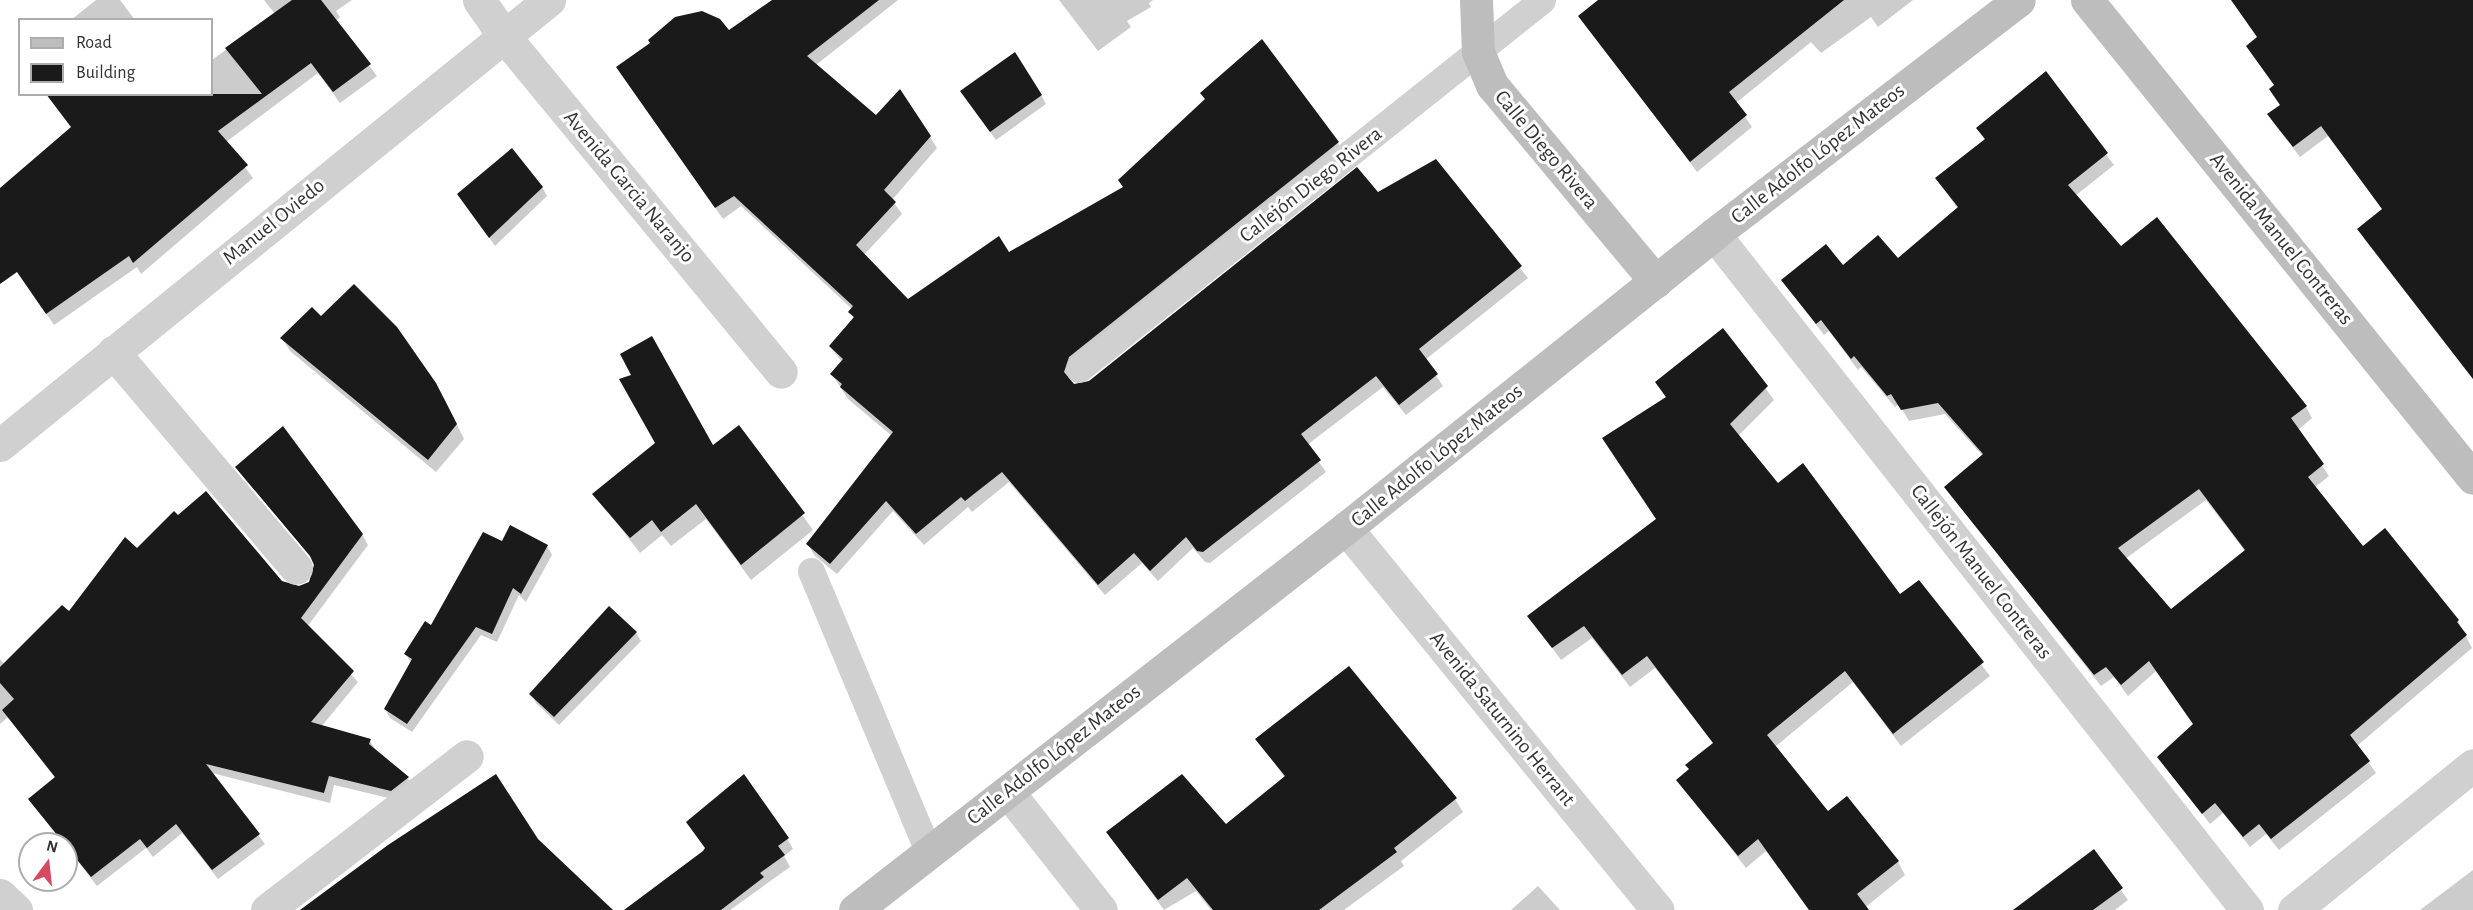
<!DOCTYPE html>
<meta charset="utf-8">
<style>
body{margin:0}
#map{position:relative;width:2473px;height:910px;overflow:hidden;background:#fff;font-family:"Alegreya Sans",sans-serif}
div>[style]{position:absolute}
.shadow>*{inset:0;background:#0003}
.building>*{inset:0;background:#1a1a1a}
.lane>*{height:27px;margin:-13.5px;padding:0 13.5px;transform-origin:13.5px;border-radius:13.5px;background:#d0d0d0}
.street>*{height:33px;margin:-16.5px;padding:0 16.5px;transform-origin:16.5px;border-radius:16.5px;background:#d0d0d0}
.secondary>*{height:33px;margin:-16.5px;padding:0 16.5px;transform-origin:16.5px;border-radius:16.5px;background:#bdbdbd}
span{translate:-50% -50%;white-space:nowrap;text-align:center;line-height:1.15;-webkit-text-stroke:6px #fff;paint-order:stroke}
.street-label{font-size:21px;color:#333}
.legend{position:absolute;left:18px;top:18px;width:195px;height:78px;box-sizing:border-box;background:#fff;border:2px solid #adadad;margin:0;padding:8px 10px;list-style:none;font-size:18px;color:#333}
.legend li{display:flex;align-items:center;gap:12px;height:30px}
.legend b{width:30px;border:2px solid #adadad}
.north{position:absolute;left:18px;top:832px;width:60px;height:60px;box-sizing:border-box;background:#fff;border:2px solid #adadad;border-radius:50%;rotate:15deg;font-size:16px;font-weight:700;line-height:24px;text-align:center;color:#333}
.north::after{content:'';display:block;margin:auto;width:21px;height:27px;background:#d74862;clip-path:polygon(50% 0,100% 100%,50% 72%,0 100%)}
</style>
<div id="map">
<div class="shadow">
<i style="clip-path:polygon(96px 0,120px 0,135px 20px,71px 20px)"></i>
<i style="clip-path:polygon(264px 0,352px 0,336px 11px,340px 17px,336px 21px,377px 76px,340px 103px,318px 73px,226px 142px,253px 178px,141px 274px,137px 267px,54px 325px,0 246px,0 189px,72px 128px,46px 94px,212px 94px,212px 60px,275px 14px)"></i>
<i style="clip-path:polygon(775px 0,898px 0,816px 65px,876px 117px,930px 137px,937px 148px,892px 200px,902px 214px,864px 255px,907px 301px,1008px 254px,1338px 143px,1344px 154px,1075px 368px,1070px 382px,1081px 386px,1436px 161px,1528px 278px,1425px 360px,1443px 386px,1406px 415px,1383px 387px,1307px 445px,1326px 472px,1210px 563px,1205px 562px,1193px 548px,1158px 581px,1142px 563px,1105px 595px,1009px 482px,972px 512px,968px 507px,924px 545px,893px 511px,837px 574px,814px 555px,808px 544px,892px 436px,848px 399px,832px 374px,842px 362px,830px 346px,854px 319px,850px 312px,852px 309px,741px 206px,723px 219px,624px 78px,728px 32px)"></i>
<i style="clip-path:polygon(1059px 0,1153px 0,1149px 3px,1151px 7px,1127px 21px,1131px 27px,1098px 51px)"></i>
<i style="clip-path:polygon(1601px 0,1913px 0,1878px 27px,1871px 17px,1821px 53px,1811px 42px,1736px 103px,1752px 127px,1697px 172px,1580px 16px)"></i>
<i style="clip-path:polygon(2232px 0,2473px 0,2473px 379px,2365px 240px,2359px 229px,2383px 210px,2328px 136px,2300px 157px,2275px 125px,2269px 115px,2281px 106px,2259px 38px)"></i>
<i style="clip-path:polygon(evenodd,2046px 74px,2114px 165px,2075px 196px,2121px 248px,2157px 219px,2306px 407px,2312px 418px,2298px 430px,2329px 476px,2314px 488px,2363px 548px,2385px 530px,2458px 621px,2472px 648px,2357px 746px,2376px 773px,2279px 850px,2266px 834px,2250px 847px,2223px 813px,2210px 824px,2159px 757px,2194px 725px,2156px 671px,2128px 696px,2114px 677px,2101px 686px,1946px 487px,1983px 456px,1945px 414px,1909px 421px,1899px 404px,1895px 407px,1861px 367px,1858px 370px,1829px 331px,1824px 335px,1783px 280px,1898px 260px,1958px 209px,1937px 179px,1985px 140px,1978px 128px,2046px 74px,2206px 500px,2245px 551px,2171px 611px,2125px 559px,2206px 500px)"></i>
<i style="clip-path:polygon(1041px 95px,1046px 104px,996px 140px,967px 100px)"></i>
<i style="clip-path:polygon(542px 187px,547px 196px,495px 246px,459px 194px)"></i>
<i style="clip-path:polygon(321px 318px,444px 398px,464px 439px,436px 472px,290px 351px,282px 338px)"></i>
<i style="clip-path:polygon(1723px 330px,1774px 400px,1738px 436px,1777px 485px,1899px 596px,1919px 582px,1990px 676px,1901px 746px,1853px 682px,1775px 747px,1828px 814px,1898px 862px,1905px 875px,1862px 910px,1809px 910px,1766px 851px,1746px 868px,1678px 780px,1690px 770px,1687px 765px,1714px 744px,1655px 668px,1630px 687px,1592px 638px,1561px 660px,1529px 616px,1657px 520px,1666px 398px,1657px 382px)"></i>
<i style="clip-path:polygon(738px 427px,813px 530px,751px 580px,706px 519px,671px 546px,662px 535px,640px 553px,594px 494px,712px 447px)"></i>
<i style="clip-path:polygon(237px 467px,362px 534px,368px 545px,307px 627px,358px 682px,321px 727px,370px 741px,376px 751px,408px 778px,413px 788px,397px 800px,334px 785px,330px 803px,212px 773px,265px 844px,218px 879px,182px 833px,153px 857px,146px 848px,97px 886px,30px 799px,55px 778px,8px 717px,0 724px,0 659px,4px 664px,70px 613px,137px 550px,281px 581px,290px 587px,309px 584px,315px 574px,313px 560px)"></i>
<i style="clip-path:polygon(510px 527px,547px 546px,552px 555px,526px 602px,519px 595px,497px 642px,481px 635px,412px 732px,390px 718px,385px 709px,411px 663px,406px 654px,503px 543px)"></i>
<i style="clip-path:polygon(636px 633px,641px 641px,559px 725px,536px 703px,531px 694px)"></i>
<i style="clip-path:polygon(1257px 739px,1455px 799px,1463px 812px,1401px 861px,1404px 866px,1344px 910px,1211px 910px,1196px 891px,1164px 910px,1108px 832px,1226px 826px,1285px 778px)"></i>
<i style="clip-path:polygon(688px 822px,787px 838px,793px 849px,784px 856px,790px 867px,730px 910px,626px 910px,706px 849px)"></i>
<i style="clip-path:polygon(2094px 851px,2128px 900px,2115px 910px,2015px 910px)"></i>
<i style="clip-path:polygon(2473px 870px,2473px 910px,2420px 910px)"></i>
<i style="clip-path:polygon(1538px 886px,1560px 910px,1511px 910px)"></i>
</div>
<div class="building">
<i style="clip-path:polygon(292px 0,321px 0,371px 64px,333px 92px,311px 63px,218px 131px,248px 165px,133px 263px,129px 256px,46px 314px,17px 272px,0 284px,0 188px,71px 127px,46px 94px,262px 94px,225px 48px)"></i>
<i style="clip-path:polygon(772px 0,879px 0,807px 56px,876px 115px,900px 89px,931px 136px,884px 190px,896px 202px,856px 245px,908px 299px,999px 236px,1009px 252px,1123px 187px,1118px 180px,1205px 99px,1200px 93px,1262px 39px,1339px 142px,1069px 357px,1064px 372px,1074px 384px,1089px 381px,1357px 167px,1378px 192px,1436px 159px,1522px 266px,1419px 349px,1438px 374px,1399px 405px,1376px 376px,1301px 434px,1321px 460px,1203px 552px,1197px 551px,1186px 537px,1150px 571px,1134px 553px,1098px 585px,1002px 472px,965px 501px,961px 497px,916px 534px,886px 501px,830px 564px,806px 544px,893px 432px,840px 387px,842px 384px,830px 374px,843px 359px,829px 346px,854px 317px,848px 312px,853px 306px,734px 196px,715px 208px,616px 67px,650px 43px,648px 40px,675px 17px,702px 11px,720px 19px,729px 30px)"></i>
<i style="clip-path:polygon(1598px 0,1844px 0,1729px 92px,1747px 115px,1690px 162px,1578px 16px)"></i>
<i style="clip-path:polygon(2231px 0,2473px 0,2473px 379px,2357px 229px,2382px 209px,2321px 126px,2293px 147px,2267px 114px,2280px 105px,2269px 89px,2274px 85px,2246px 46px,2257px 37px)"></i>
<i style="clip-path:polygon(1015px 52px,1042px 95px,990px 132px,960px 91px)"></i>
<i style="clip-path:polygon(evenodd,2046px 71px,2108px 153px,2068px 185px,2121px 246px,2157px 217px,2307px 406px,2291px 418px,2324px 464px,2308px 477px,2363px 546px,2385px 528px,2459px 620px,2457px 622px,2467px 635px,2350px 735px,2370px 761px,2271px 839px,2259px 824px,2243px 837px,2215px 803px,2202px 814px,2157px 757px,2193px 724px,2149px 661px,2121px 685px,2106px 667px,2094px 675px,1944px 487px,1983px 454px,1938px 403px,1901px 410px,1891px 394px,1887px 396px,1854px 356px,1851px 359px,1821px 320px,1816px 324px,1781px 280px,1826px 244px,1843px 265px,1878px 235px,1898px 258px,1958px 207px,1935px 178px,1985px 139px,1976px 128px,2046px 71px,2199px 489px,2245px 550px,2171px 609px,2118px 548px,2199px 489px)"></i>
<i style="clip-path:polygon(512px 148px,543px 187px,489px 238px,457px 194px)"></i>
<i style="clip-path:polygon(354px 284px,397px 327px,436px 383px,457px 424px,428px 460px,280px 338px,312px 307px,321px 316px)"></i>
<i style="clip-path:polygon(1723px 328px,1768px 386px,1730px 424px,1778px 483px,1803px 463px,1900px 594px,1919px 580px,1984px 662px,1893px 734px,1845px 671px,1767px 735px,1828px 811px,1847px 796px,1899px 861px,1857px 894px,1869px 910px,1809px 910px,1758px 839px,1738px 856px,1676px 780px,1689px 769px,1685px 765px,1713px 743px,1647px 656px,1622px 675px,1584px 626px,1552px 648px,1527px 616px,1656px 519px,1602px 438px,1666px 397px,1655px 382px)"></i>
<i style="clip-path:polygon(652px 336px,713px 445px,739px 425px,805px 513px,741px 565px,696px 504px,661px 532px,652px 520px,630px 538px,592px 494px,655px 443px,619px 379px,631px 375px,620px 354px)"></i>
<i style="clip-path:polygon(283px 426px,363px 534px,301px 618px,354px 671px,311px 722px,371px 739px,369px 744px,409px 777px,391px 791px,329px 776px,324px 793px,206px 764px,260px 834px,212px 870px,176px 824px,147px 848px,140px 839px,91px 877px,28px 799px,55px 777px,2px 710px,14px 699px,0 683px,0 667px,62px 605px,69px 611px,125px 537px,137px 548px,174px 511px,178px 515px,206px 491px,282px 581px,299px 586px,309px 582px,314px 565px,310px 556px,235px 467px)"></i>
<i style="clip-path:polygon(510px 525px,548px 545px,521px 594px,513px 588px,492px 634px,476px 627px,407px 724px,384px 709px,412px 659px,404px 654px,425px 621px,431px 625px,483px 532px,502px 541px)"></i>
<i style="clip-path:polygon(609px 606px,637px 632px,554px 717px,529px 694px)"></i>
<i style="clip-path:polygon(1349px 666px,1457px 798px,1394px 848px,1397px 852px,1319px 910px,1213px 910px,1187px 878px,1158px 900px,1106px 832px,1182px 774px,1226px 824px,1285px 776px,1255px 739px)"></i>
<i style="clip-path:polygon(496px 774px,538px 839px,613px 910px,300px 910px,388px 845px)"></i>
<i style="clip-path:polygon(744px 774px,789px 838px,778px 846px,785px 855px,760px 873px,764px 877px,721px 910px,624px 910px,703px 851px,705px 848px,686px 822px)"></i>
<i style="clip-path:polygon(2094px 849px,2123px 888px,2093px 910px,2013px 910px)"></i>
</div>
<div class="lane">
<i style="left:1079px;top:369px;width:592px;rotate:-38.55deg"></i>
<i style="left:811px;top:571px;width:303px;rotate:67.3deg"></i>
</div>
<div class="street">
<i style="left:479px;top:0;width:44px;rotate:55.2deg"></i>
<i style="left:504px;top:36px;width:435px;rotate:50.5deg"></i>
<i style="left:1714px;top:234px;width:861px;rotate:51.75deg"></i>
<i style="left:113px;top:352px;width:283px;rotate:49.7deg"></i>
<i style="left:0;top:445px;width:707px;rotate:-39.03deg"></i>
<i style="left:1346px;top:528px;width:493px;rotate:50.8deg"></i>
<i style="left:1008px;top:792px;width:150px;rotate:51.8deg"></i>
<i style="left:0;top:895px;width:22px;rotate:43deg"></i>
<i style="left:267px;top:910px;width:252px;rotate:-37.6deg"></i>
<i style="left:2294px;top:910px;width:230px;rotate:-39deg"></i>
</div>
<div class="secondary">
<i style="left:1476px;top:0;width:52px;rotate:87.8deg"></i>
<i style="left:1478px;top:52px;width:36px;rotate:67deg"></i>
<i style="left:1492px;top:85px;width:256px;rotate:50.2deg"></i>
<i style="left:2087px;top:0;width:614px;rotate:51.08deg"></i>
<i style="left:855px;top:910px;width:622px;rotate:-37.88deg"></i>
<i style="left:1346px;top:528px;width:471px;rotate:-38.6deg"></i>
<i style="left:1714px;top:234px;width:384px;rotate:-37.5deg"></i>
</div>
<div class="street-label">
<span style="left:1546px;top:150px;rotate:50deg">Calle Diego Rivera</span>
<span style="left:1818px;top:154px;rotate:-38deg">Calle Adolfo López Mateos</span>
<span style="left:1311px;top:185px;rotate:-38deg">Callejón Diego Rivera</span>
<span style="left:629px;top:187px;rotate:50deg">Avenida Garcia Naranjo</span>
<span style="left:274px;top:222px;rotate:-39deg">Manuel Oviedo</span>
<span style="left:2281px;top:239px;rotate:51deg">Avenida Manuel Contreras</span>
<span style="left:1437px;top:456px;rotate:-39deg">Calle Adolfo López Mateos</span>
<span style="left:1981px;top:572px;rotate:52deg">Callejón Manuel Contreras</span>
<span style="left:1502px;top:719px;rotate:51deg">Avenida Saturnino Herrant</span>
<span style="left:1054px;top:755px;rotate:-38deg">Calle Adolfo López Mateos</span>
</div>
<ul class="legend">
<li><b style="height:8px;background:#bdbdbd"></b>Road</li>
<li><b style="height:16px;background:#1a1a1a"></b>Building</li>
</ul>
<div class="north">N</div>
</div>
